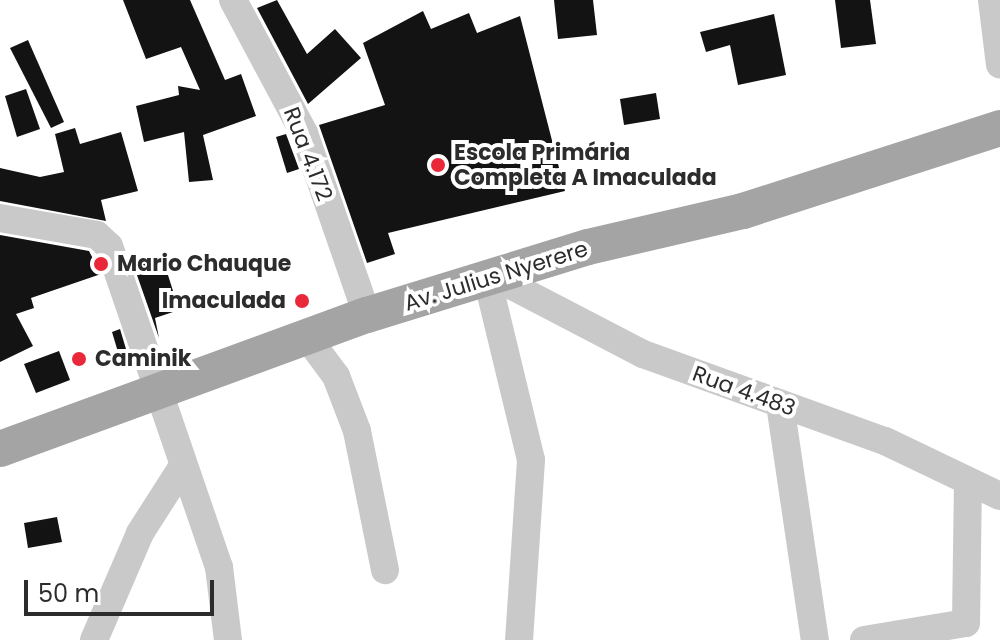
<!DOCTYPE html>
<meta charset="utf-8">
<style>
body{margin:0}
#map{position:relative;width:1000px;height:640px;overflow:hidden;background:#fff;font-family:Poppins,sans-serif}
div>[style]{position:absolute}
.building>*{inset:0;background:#131313}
.minor>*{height:28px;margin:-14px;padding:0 14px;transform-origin:14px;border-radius:14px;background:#c9c9c9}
.major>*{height:36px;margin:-18px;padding:0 18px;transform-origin:18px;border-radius:18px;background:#a4a4a4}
.dots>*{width:22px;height:22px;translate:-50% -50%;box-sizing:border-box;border:4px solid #fff;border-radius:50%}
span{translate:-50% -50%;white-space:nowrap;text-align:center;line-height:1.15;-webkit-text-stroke:8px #fff;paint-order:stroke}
.poi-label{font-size:22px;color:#2c2c2c;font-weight:700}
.left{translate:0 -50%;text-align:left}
.right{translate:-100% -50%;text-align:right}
.street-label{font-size:22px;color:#2c2c2c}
.scale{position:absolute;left:24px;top:580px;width:190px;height:36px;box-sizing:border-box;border:4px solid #2c2c2c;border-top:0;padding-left:10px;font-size:24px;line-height:28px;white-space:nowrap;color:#2c2c2c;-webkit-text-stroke:6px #fff;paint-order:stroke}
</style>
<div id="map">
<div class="building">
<i style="clip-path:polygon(123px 0,190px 0,225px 80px,241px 74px,256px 116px,203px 135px,213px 180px,189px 182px,184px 132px,144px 142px,136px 106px,179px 95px,178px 86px,200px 90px,181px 47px,146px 59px)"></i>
<i style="clip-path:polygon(277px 0,307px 54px,335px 29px,361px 58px,308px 104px,257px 8px)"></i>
<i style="clip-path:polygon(554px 0,593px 0,597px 35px,558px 39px)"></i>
<i style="clip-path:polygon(835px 0,870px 0,876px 44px,841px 48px)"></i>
<i style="clip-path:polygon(423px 11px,431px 29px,469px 13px,477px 33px,520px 16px,565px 191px,388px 233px,395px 254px,367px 263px,319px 125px,385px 105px,363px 43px)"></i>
<i style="clip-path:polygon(774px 14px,786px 75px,738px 85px,730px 45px,706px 52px,700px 32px)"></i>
<i style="clip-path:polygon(28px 40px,64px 122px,51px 128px,10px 48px)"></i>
<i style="clip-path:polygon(26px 89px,40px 129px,17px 137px,5px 96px)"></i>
<i style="clip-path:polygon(656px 93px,660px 119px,624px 125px,620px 99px)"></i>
<i style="clip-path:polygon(75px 128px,80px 144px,121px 132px,138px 191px,101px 200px,106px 221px,0 201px,0 168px,40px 177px,64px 172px,55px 134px)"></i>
<i style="clip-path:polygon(286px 134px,299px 169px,287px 173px,276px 137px)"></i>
<i style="clip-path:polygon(0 235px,89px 251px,101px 274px,31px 298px,34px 308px,16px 314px,33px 346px,0 362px)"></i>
<i style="clip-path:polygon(141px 256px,162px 256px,179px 310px,155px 318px,159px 338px,131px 258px)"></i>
<i style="clip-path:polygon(120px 329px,126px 349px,118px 352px,112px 332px)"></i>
<i style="clip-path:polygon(59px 351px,70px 380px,36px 393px,24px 364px)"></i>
<i style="clip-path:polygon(57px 517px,62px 542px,28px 548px,24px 523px)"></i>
</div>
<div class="minor">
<i style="left:233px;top:0;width:151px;rotate:61.9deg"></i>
<i style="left:304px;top:133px;width:193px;rotate:70.9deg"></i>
<i style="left:992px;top:0;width:65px;rotate:83deg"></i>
<i style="left:0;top:218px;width:98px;rotate:9.9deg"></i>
<i style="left:97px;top:235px;width:16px;rotate:43deg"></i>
<i style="left:109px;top:246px;width:339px;rotate:71.1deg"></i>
<i style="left:219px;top:567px;width:74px;rotate:83deg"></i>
<i style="left:493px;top:276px;width:169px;rotate:27.5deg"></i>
<i style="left:643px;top:354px;width:257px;rotate:19.8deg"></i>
<i style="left:885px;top:441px;width:127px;rotate:25.6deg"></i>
<i style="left:487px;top:278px;width:187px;rotate:76.4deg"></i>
<i style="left:531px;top:460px;width:180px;rotate:93.8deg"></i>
<i style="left:307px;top:337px;width:49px;rotate:53.4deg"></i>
<i style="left:336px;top:376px;width:59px;rotate:69.1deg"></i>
<i style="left:357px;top:431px;width:142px;rotate:78.6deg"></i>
<i style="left:780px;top:404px;width:239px;rotate:81.6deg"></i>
<i style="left:94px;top:640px;width:116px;rotate:-66.7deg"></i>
<i style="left:140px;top:533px;width:76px;rotate:-57.4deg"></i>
<i style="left:864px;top:640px;width:103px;rotate:-9.5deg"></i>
<i style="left:966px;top:623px;width:140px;rotate:-89.2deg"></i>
</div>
<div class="major">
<i style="left:0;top:449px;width:391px;rotate:-20.1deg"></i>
<i style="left:367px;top:315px;width:231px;rotate:-17.1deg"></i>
<i style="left:588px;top:247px;width:159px;rotate:-13.1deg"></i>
<i style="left:743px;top:211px;width:270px;rotate:-17.9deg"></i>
</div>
<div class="dots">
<i style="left:438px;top:165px;background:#e9283a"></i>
<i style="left:101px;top:264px;background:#e9283a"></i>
<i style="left:302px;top:301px;background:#e9283a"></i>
<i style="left:79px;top:359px;background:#e9283a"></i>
</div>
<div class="poi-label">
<span class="left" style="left:454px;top:165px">Escola Primária<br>Completa A Imaculada</span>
<span class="left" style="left:117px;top:264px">Mario Chauque</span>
<span class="right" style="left:286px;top:301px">Imaculada</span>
<span class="left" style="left:95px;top:359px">Caminik</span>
</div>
<div class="street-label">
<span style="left:308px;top:154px;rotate:69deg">Rua 4.172</span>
<span style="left:496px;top:276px;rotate:-17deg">Av. Julius Nyerere</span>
<span style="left:744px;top:391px;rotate:20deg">Rua 4.483</span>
</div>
<div class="scale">50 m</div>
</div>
